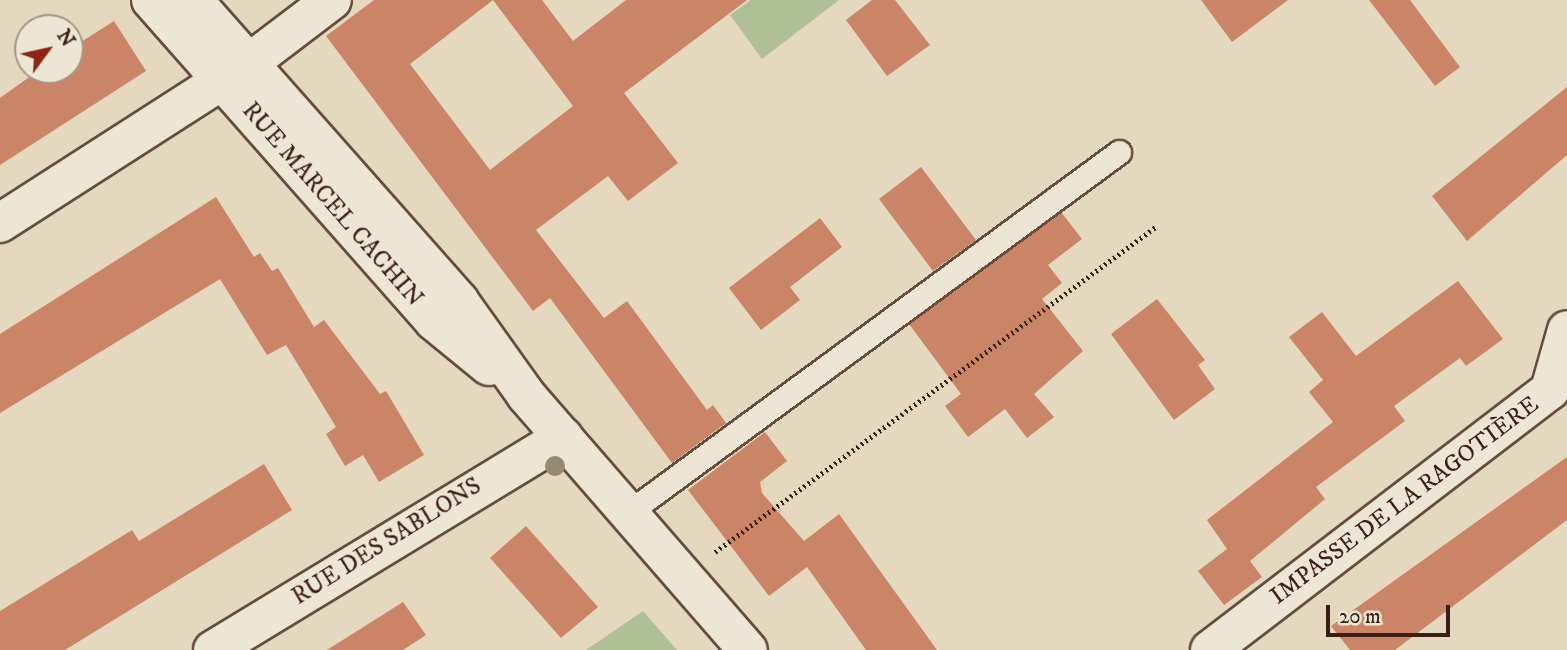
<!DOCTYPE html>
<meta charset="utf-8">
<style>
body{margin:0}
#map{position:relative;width:1567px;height:650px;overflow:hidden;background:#e4d8be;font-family:"IM FELL DW Pica",serif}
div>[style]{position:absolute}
.green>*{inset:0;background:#afc096}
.building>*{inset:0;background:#ca8567}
.path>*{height:4.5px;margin-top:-2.25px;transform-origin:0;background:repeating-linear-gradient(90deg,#3a1f13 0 2px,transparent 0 5.5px)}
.roads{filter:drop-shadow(2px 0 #644d3e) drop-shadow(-2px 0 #644d3e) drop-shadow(0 2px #644d3e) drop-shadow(0 -2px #644d3e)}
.service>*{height:23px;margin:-11.5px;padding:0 11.5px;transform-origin:11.5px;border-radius:11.5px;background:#ede6d5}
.minor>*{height:38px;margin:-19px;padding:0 19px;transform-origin:19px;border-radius:19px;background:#ede6d5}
.tertiary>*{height:38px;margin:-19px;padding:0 19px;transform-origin:19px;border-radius:19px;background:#ede6d5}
.trees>*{width:20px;height:20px;margin:-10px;border-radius:50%;background:#968872}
span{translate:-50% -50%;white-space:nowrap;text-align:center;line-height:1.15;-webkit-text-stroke:5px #ede6d5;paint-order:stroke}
.street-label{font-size:24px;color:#3a1f13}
.north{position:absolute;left:14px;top:14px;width:70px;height:70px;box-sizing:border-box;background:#ede6d5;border:2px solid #a59687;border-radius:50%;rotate:57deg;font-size:19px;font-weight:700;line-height:28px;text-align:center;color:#3a1f13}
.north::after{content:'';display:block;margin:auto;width:24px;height:32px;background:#8f2418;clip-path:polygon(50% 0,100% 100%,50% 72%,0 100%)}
.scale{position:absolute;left:1326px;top:605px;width:124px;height:32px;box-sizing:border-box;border:4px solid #3a1f13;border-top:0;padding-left:9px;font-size:21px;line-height:24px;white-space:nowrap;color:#3a1f13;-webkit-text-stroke:5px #ede6d5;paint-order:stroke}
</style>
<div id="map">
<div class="green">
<i style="clip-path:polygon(751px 0,839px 0,762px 59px,730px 15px)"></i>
<i style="clip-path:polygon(643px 611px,677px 650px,586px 650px)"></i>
</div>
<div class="building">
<i style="clip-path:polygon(evenodd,374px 0,542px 0,573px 41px,626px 0,747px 0,624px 93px,678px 163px,628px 201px,608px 176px,536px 230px,604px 318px,627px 301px,707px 410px,713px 405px,726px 423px,672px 463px,550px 298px,533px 311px,326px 36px,374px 0,493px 0,573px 106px,490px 170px,410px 64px,493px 0)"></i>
<i style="clip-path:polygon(872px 0,895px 0,930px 45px,887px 76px,846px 20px)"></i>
<i style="clip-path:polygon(1201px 0,1288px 0,1232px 42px)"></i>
<i style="clip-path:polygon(1369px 0,1410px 0,1460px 67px,1435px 86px)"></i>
<i style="clip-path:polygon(114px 21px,146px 71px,0 165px,0 98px,39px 70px,70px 70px,70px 49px)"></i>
<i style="clip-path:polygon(1567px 87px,1567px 155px,1467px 241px,1432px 196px)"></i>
<i style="clip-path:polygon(921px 167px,976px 240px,933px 271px,879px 199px)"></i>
<i style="clip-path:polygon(216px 197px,254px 257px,260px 253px,272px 271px,278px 268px,314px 327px,324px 320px,380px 394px,386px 391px,424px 455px,379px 482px,363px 455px,345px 466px,326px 434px,336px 427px,286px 345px,267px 355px,220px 279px,0 413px,0 334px)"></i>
<i style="clip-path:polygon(1061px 212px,1082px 239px,1048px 265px,1062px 283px,1042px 299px,1083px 351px,1034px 394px,1054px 417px,1027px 438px,1005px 409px,968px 437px,945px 406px,961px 394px,909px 324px)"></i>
<i style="clip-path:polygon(820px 218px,842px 247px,790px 287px,800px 300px,761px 330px,729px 288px)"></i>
<i style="clip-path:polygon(1458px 281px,1503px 339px,1466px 366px,1460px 358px,1394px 406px,1405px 421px,1316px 487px,1325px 499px,1250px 561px,1262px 577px,1224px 605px,1198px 571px,1227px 549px,1207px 520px,1333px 422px,1309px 392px,1323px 380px,1289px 337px,1322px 312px,1356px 356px)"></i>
<i style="clip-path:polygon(1157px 299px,1205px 360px,1198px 365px,1215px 389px,1174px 420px,1111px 334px)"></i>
<i style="clip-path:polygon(765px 432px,787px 461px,760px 482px,762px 493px,804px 541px,839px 514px,937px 650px,866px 650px,807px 567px,769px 596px,688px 490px)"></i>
<i style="clip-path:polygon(1567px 457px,1567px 520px,1395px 650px,1350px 650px,1331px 626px)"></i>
<i style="clip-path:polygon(264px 464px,292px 510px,65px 650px,0 650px,0 611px,132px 530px,139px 541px)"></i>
<i style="clip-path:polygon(526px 526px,598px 607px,561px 638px,490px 558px)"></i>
<i style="clip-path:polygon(403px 602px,426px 635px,403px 650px,327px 650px)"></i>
</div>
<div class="path">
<i style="left:715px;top:552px;width:549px;rotate:-36.41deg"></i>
</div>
<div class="roads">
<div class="service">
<i style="left:629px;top:512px;width:608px;rotate:-36.3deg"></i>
</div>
<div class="minor">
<i style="left:0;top:223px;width:296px;rotate:-32.7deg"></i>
<i style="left:249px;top:63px;width:104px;rotate:-37.2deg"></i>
<i style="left:213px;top:650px;width:410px;rotate:-31.3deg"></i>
<i style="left:1210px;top:650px;width:428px;rotate:-37.4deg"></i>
<i style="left:1550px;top:390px;width:62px;rotate:-74.2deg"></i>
</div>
<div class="tertiary">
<i style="left:151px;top:0;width:428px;rotate:48.6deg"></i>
<i style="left:434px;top:321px;width:71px;rotate:39.3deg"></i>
<i style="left:193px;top:0;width:402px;rotate:48.5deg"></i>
<i style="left:459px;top:301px;width:115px;rotate:54.5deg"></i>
<i style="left:526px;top:395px;width:338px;rotate:49deg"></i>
</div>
</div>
<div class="trees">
<i style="left:555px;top:466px"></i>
</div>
<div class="street-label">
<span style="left:332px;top:205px;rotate:49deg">RUE MARCEL CACHIN</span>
<span style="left:1405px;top:501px;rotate:-37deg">IMPASSE DE LA RAGOTIÈRE</span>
<span style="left:387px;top:542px;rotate:-32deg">RUE DES SABLONS</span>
</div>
<div class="north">N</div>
<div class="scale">20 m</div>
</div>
